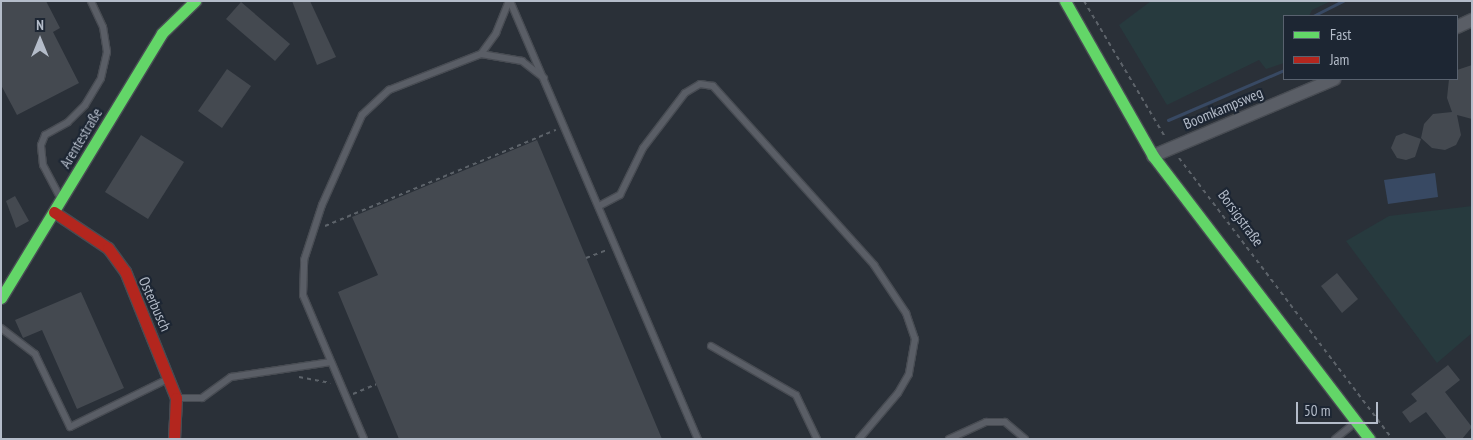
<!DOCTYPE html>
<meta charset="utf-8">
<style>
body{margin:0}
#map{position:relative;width:1473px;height:440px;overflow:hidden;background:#2a3038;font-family:"PT Sans Narrow",sans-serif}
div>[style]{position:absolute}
.green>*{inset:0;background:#273a3e}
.water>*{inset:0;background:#384963}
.stream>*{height:3px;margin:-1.5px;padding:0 1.5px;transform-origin:1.5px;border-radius:1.5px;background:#384963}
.building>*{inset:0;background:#444950}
.path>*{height:2px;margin-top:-1px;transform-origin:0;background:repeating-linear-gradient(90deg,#5d636a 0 4px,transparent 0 8px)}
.roads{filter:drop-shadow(1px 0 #484c53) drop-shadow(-1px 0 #484c53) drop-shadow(0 1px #484c53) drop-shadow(0 -1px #484c53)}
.lane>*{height:6px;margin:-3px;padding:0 3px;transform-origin:3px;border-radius:3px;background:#5a5e66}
.street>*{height:12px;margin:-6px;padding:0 6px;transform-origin:6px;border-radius:6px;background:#5a5e66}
.fast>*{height:11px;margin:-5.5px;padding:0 5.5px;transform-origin:5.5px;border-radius:5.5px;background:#63d668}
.jam>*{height:11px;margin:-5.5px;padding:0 5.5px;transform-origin:5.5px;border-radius:5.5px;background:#b3261e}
span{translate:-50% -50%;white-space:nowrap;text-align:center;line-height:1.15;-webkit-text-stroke:4.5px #1d2633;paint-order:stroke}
.street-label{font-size:15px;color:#b4bcc9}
.frame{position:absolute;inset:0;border:2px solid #b4bcc9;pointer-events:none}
.legend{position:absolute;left:1283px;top:15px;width:175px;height:65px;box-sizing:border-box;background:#1d2633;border:1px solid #59626f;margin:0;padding:6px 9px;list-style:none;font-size:15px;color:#b4bcc9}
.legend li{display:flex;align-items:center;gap:10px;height:25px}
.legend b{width:25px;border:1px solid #59626f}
.north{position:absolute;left:15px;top:15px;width:50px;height:50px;-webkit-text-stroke:4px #1d2633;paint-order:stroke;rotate:0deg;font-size:14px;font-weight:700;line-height:20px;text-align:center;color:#b4bcc9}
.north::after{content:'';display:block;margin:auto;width:18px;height:22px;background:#b4bcc9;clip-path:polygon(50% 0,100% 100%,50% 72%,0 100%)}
.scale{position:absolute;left:1296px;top:402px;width:82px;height:22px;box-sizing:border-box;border:2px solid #b4bcc9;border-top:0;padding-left:6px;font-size:15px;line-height:18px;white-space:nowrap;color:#b4bcc9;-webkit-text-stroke:4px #1d2633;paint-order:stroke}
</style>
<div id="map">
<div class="green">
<i style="clip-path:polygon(1151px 1px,1331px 1px,1312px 10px,1309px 16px,1284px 16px,1284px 63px,1266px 69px,1259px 60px,1167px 105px,1119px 25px)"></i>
<i style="clip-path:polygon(1472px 206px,1472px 333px,1437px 363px,1346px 241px,1389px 216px)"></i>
</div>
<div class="water">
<i style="clip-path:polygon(1435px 173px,1438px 197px,1388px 204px,1384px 180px)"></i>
</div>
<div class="stream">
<i style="left:1313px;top:16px;width:34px;rotate:-27deg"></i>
<i style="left:1168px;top:120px;width:126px;rotate:-23.3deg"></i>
</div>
<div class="building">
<i style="clip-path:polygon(1px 1px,46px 1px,60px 28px,53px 32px,79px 83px,17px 115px,1px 85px)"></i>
<i style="clip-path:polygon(292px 1px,310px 1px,336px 57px,317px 65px)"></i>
<i style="clip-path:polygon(241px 2px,290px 44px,275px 61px,226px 19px)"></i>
<i style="clip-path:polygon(1472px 65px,1472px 119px,1457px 115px,1461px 135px,1456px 145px,1445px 150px,1432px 148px,1421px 138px,1424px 124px,1433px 114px,1452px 112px,1447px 98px,1449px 79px,1457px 79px,1457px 70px)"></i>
<i style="clip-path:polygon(227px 69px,251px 86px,222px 128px,198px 111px)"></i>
<i style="clip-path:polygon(1404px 133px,1421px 139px,1415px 157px,1406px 160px,1397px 158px,1391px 148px,1396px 136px)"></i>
<i style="clip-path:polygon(141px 135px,184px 162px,148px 219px,105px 192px)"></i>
<i style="clip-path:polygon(537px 140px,662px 439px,399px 439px,338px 292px,378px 275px,352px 217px)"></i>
<i style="clip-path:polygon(15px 196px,29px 221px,16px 228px,6px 201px)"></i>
<i style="clip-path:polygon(1337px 273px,1358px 299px,1342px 313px,1321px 286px)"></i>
<i style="clip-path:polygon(81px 292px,124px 388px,77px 409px,42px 330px,23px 338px,15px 320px)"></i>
<i style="clip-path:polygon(1448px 365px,1460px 380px,1445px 392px,1472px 427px,1462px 439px,1447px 439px,1426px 412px,1410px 423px,1402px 412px,1417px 401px,1411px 394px)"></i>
</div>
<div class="path">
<i style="left:1084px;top:1px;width:158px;rotate:59.2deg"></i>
<i style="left:1179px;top:158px;width:353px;rotate:52.8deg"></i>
<i style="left:325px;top:226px;width:250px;rotate:-22.6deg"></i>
<i style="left:586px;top:258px;width:22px;rotate:-21deg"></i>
<i style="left:299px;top:377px;width:32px;rotate:11deg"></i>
<i style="left:353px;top:394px;width:25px;rotate:-23deg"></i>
</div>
<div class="roads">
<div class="lane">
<i style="left:510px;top:1px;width:477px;rotate:66.8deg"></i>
<i style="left:481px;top:54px;width:26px;rotate:-54deg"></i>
<i style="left:496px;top:33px;width:35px;rotate:-68deg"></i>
<i style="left:60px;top:197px;width:36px;rotate:-118deg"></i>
<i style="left:43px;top:165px;width:20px;rotate:-96deg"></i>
<i style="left:41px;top:145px;width:11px;rotate:-68deg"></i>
<i style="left:45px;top:135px;width:26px;rotate:-29deg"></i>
<i style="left:68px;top:122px;width:24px;rotate:-45deg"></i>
<i style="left:85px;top:105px;width:31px;rotate:-59deg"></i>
<i style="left:101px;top:78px;width:27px;rotate:-77deg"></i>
<i style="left:107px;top:52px;width:25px;rotate:-99deg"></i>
<i style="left:103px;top:27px;width:29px;rotate:-115deg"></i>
<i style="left:599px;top:206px;width:24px;rotate:-28deg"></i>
<i style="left:620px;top:195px;width:52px;rotate:-63.9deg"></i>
<i style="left:643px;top:148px;width:69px;rotate:-52.6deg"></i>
<i style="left:685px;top:93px;width:17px;rotate:-31deg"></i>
<i style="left:700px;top:84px;width:13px;rotate:9deg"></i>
<i style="left:713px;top:86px;width:241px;rotate:48deg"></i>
<i style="left:874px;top:265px;width:58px;rotate:56.3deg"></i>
<i style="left:906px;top:313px;width:28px;rotate:71deg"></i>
<i style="left:915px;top:339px;width:36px;rotate:100deg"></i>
<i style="left:909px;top:374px;width:22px;rotate:120deg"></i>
<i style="left:898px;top:393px;width:60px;rotate:130.3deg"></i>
<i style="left:1px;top:328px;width:43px;rotate:37.4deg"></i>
<i style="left:35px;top:354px;width:81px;rotate:64.4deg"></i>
<i style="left:70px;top:427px;width:107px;rotate:-26.1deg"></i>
<i style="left:711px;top:346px;width:98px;rotate:30deg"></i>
<i style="left:796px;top:395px;width:49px;rotate:64.5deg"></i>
<i style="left:178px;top:398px;width:24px"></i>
<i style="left:202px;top:398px;width:36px;rotate:-36deg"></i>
<i style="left:231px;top:377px;width:101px;rotate:-8.5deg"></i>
<i style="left:364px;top:439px;width:156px;rotate:-113deg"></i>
<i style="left:303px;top:295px;width:35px;rotate:-88deg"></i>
<i style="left:304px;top:260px;width:58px;rotate:-71.9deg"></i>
<i style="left:322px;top:205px;width:98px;rotate:-66deg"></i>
<i style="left:362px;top:115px;width:37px;rotate:-43deg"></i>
<i style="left:389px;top:90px;width:99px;rotate:-21.4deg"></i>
<i style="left:481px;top:54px;width:42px;rotate:9.7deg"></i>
<i style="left:522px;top:61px;width:28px;rotate:38deg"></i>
<i style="left:949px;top:439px;width:41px;rotate:-24.7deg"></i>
<i style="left:986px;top:422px;width:19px"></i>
<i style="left:1005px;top:422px;width:26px;rotate:40deg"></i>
<i style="left:1335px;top:439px;width:26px;rotate:-39deg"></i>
</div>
<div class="street">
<i style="left:1457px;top:27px;width:17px;rotate:-25deg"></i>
<i style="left:1153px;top:156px;width:197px;rotate:-23deg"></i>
</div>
<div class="fast">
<i style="left:1065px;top:1px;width:178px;rotate:60.4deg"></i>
<i style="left:1153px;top:156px;width:356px;rotate:52.6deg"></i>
<i style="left:1px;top:298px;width:310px;rotate:-58.7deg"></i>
<i style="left:162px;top:33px;width:46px;rotate:-44.1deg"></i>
</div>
<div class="jam">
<i style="left:54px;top:212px;width:65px;rotate:33.7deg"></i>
<i style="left:108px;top:248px;width:29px;rotate:54deg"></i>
<i style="left:125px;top:271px;width:137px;rotate:68.1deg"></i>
<i style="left:176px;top:398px;width:41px;rotate:92.8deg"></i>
</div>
</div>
<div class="street-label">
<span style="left:1223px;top:108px;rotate:-23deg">Boomkampsweg</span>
<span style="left:81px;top:138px;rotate:-59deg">Arentestraße</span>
<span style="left:1241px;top:218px;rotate:54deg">Borsigstraße</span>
<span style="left:155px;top:304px;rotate:66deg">Osterbusch</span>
</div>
<div class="frame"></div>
<ul class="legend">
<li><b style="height:6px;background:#63d668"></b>Fast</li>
<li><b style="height:6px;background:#b3261e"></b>Jam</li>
</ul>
<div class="north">N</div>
<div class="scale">50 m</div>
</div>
